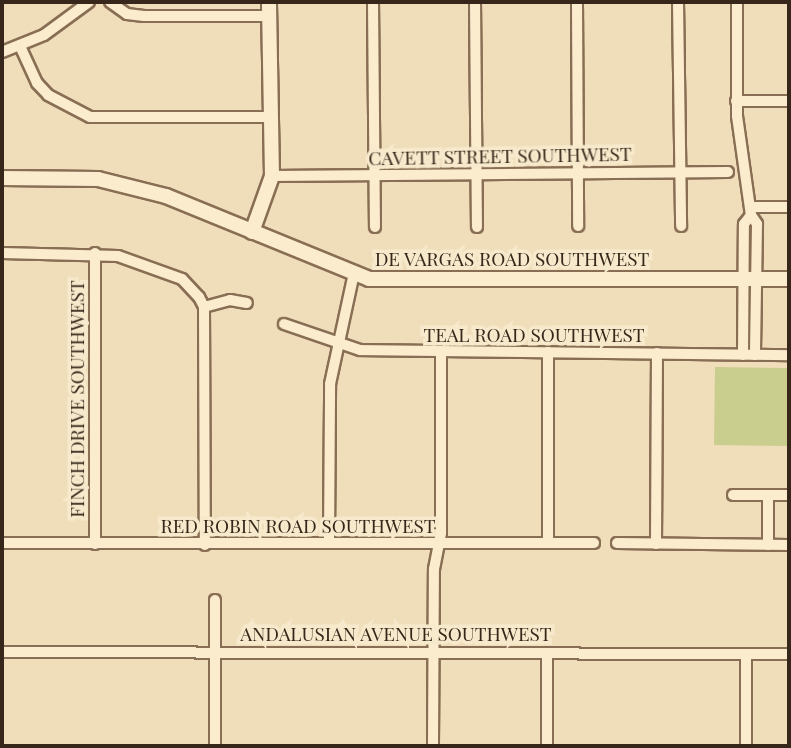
<!DOCTYPE html>
<style>
body{margin:0}
#map{position:relative;width:791px;height:748px;overflow:hidden;background:#f0debb;font-family:"Playfair Display",serif}
div>[style]{position:absolute}
.green>*{inset:0;background:#c9ce8f}
.roads{filter:drop-shadow(2px 0 #886e54) drop-shadow(-2px 0 #886e54) drop-shadow(0 2px #886e54) drop-shadow(0 -2px #886e54)}
.street>*{height:10px;margin:-5px;padding:0 5px;transform-origin:5px;border-radius:5px;background:#fbecce}
.secondary>*{height:14px;margin:-7px;padding:0 7px;transform-origin:7px;border-radius:7px;background:#fbecce}
span{translate:-50% -50%;white-space:nowrap;text-align:center;line-height:1.15;-webkit-text-stroke:7px #f7e9cb;paint-order:stroke}
.street-label{font-size:19px;color:#36271a}
.frame{position:absolute;inset:0;border:4px solid #36271a;pointer-events:none}
</style>
<div id="map">
<div class="green">
<i style="clip-path:polygon(715px 367px,789px 368px,789px 446px,714px 445px)"></i>
</div>
<div class="roads">
<div class="street">
<i style="left:110px;top:2px;width:21px;rotate:35deg"></i>
<i style="left:127px;top:14px;width:17px;rotate:7deg"></i>
<i style="left:144px;top:16px;width:126px"></i>
<i style="left:373px;top:2px;width:225px;rotate:89.5deg"></i>
<i style="left:475px;top:2px;width:225px;rotate:89.5deg"></i>
<i style="left:577px;top:2px;width:224px;rotate:89.7deg"></i>
<i style="left:678px;top:2px;width:224px;rotate:89.2deg"></i>
<i style="left:737px;top:2px;width:114px;rotate:90deg"></i>
<i style="left:737px;top:116px;width:100px;rotate:82deg"></i>
<i style="left:751px;top:215px;width:11px;rotate:56deg"></i>
<i style="left:757px;top:224px;width:131px;rotate:90.9deg"></i>
<i style="left:20px;top:46px;width:41px;rotate:65.3deg"></i>
<i style="left:37px;top:83px;width:16px;rotate:47deg"></i>
<i style="left:48px;top:95px;width:47px;rotate:27.6deg"></i>
<i style="left:90px;top:117px;width:180px"></i>
<i style="left:2px;top:52px;width:45px;rotate:-22deg"></i>
<i style="left:44px;top:35px;width:56px;rotate:-36.3deg"></i>
<i style="left:736px;top:101px;width:53px"></i>
<i style="left:272px;top:176px;width:456px;rotate:-0.5deg"></i>
<i style="left:750px;top:207px;width:39px"></i>
<i style="left:2px;top:253px;width:116px;rotate:1.5deg"></i>
<i style="left:118px;top:256px;width:68px;rotate:19.8deg"></i>
<i style="left:182px;top:279px;width:25px;rotate:47deg"></i>
<i style="left:199px;top:297px;width:11px;rotate:63deg"></i>
<i style="left:204px;top:307px;width:238px;rotate:89.8deg"></i>
<i style="left:95px;top:253px;width:291px;rotate:90deg"></i>
<i style="left:204px;top:307px;width:27px;rotate:-15deg"></i>
<i style="left:230px;top:300px;width:17px;rotate:10deg"></i>
<i style="left:284px;top:324px;width:80px;rotate:18.9deg"></i>
<i style="left:360px;top:350px;width:429px;rotate:0.7deg"></i>
<i style="left:743px;top:355px;width:131px;rotate:-89.6deg"></i>
<i style="left:744px;top:224px;width:11px;rotate:-52deg"></i>
<i style="left:733px;top:495px;width:56px"></i>
<i style="left:768px;top:495px;width:50px;rotate:90deg"></i>
<i style="left:329px;top:542px;width:158px;rotate:-89.6deg"></i>
<i style="left:330px;top:384px;width:114px;rotate:-77.8deg"></i>
<i style="left:2px;top:543px;width:592px"></i>
<i style="left:548px;top:543px;width:191px;rotate:-90deg"></i>
<i style="left:617px;top:543px;width:172px;rotate:0.7deg"></i>
<i style="left:656px;top:544px;width:191px;rotate:-89.7deg"></i>
<i style="left:2px;top:652px;width:787px;rotate:0.15deg"></i>
<i style="left:746px;top:654px;width:92px;rotate:90deg"></i>
<i style="left:215px;top:746px;width:146px;rotate:-90deg"></i>
<i style="left:433px;top:746px;width:177px;rotate:-89.7deg"></i>
<i style="left:434px;top:569px;width:37px;rotate:-79deg"></i>
<i style="left:441px;top:533px;width:182px;rotate:-90deg"></i>
<i style="left:547px;top:746px;width:93px;rotate:-90deg"></i>
</div>
<div class="secondary">
<i style="left:2px;top:178px;width:96px;rotate:0.6deg"></i>
<i style="left:98px;top:179px;width:70px;rotate:14deg"></i>
<i style="left:166px;top:196px;width:219px;rotate:22.2deg"></i>
<i style="left:369px;top:279px;width:420px"></i>
<i style="left:252px;top:232px;width:59px;rotate:-70.3deg"></i>
<i style="left:272px;top:176px;width:174px;rotate:-91deg"></i>
</div>
</div>
<div class="street-label">
<span style="left:500px;top:156px;rotate:-1deg">CAVETT STREET SOUTHWEST</span>
<span style="left:512px;top:259px">DE VARGAS ROAD SOUTHWEST</span>
<span style="left:534px;top:335px">TEAL ROAD SOUTHWEST</span>
<span style="left:77px;top:399px;rotate:-90deg">FINCH DRIVE SOUTHWEST</span>
<span style="left:298px;top:526px">RED ROBIN ROAD SOUTHWEST</span>
<span style="left:396px;top:634px">ANDALUSIAN AVENUE SOUTHWEST</span>
</div>
<div class="frame"></div>
</div>
